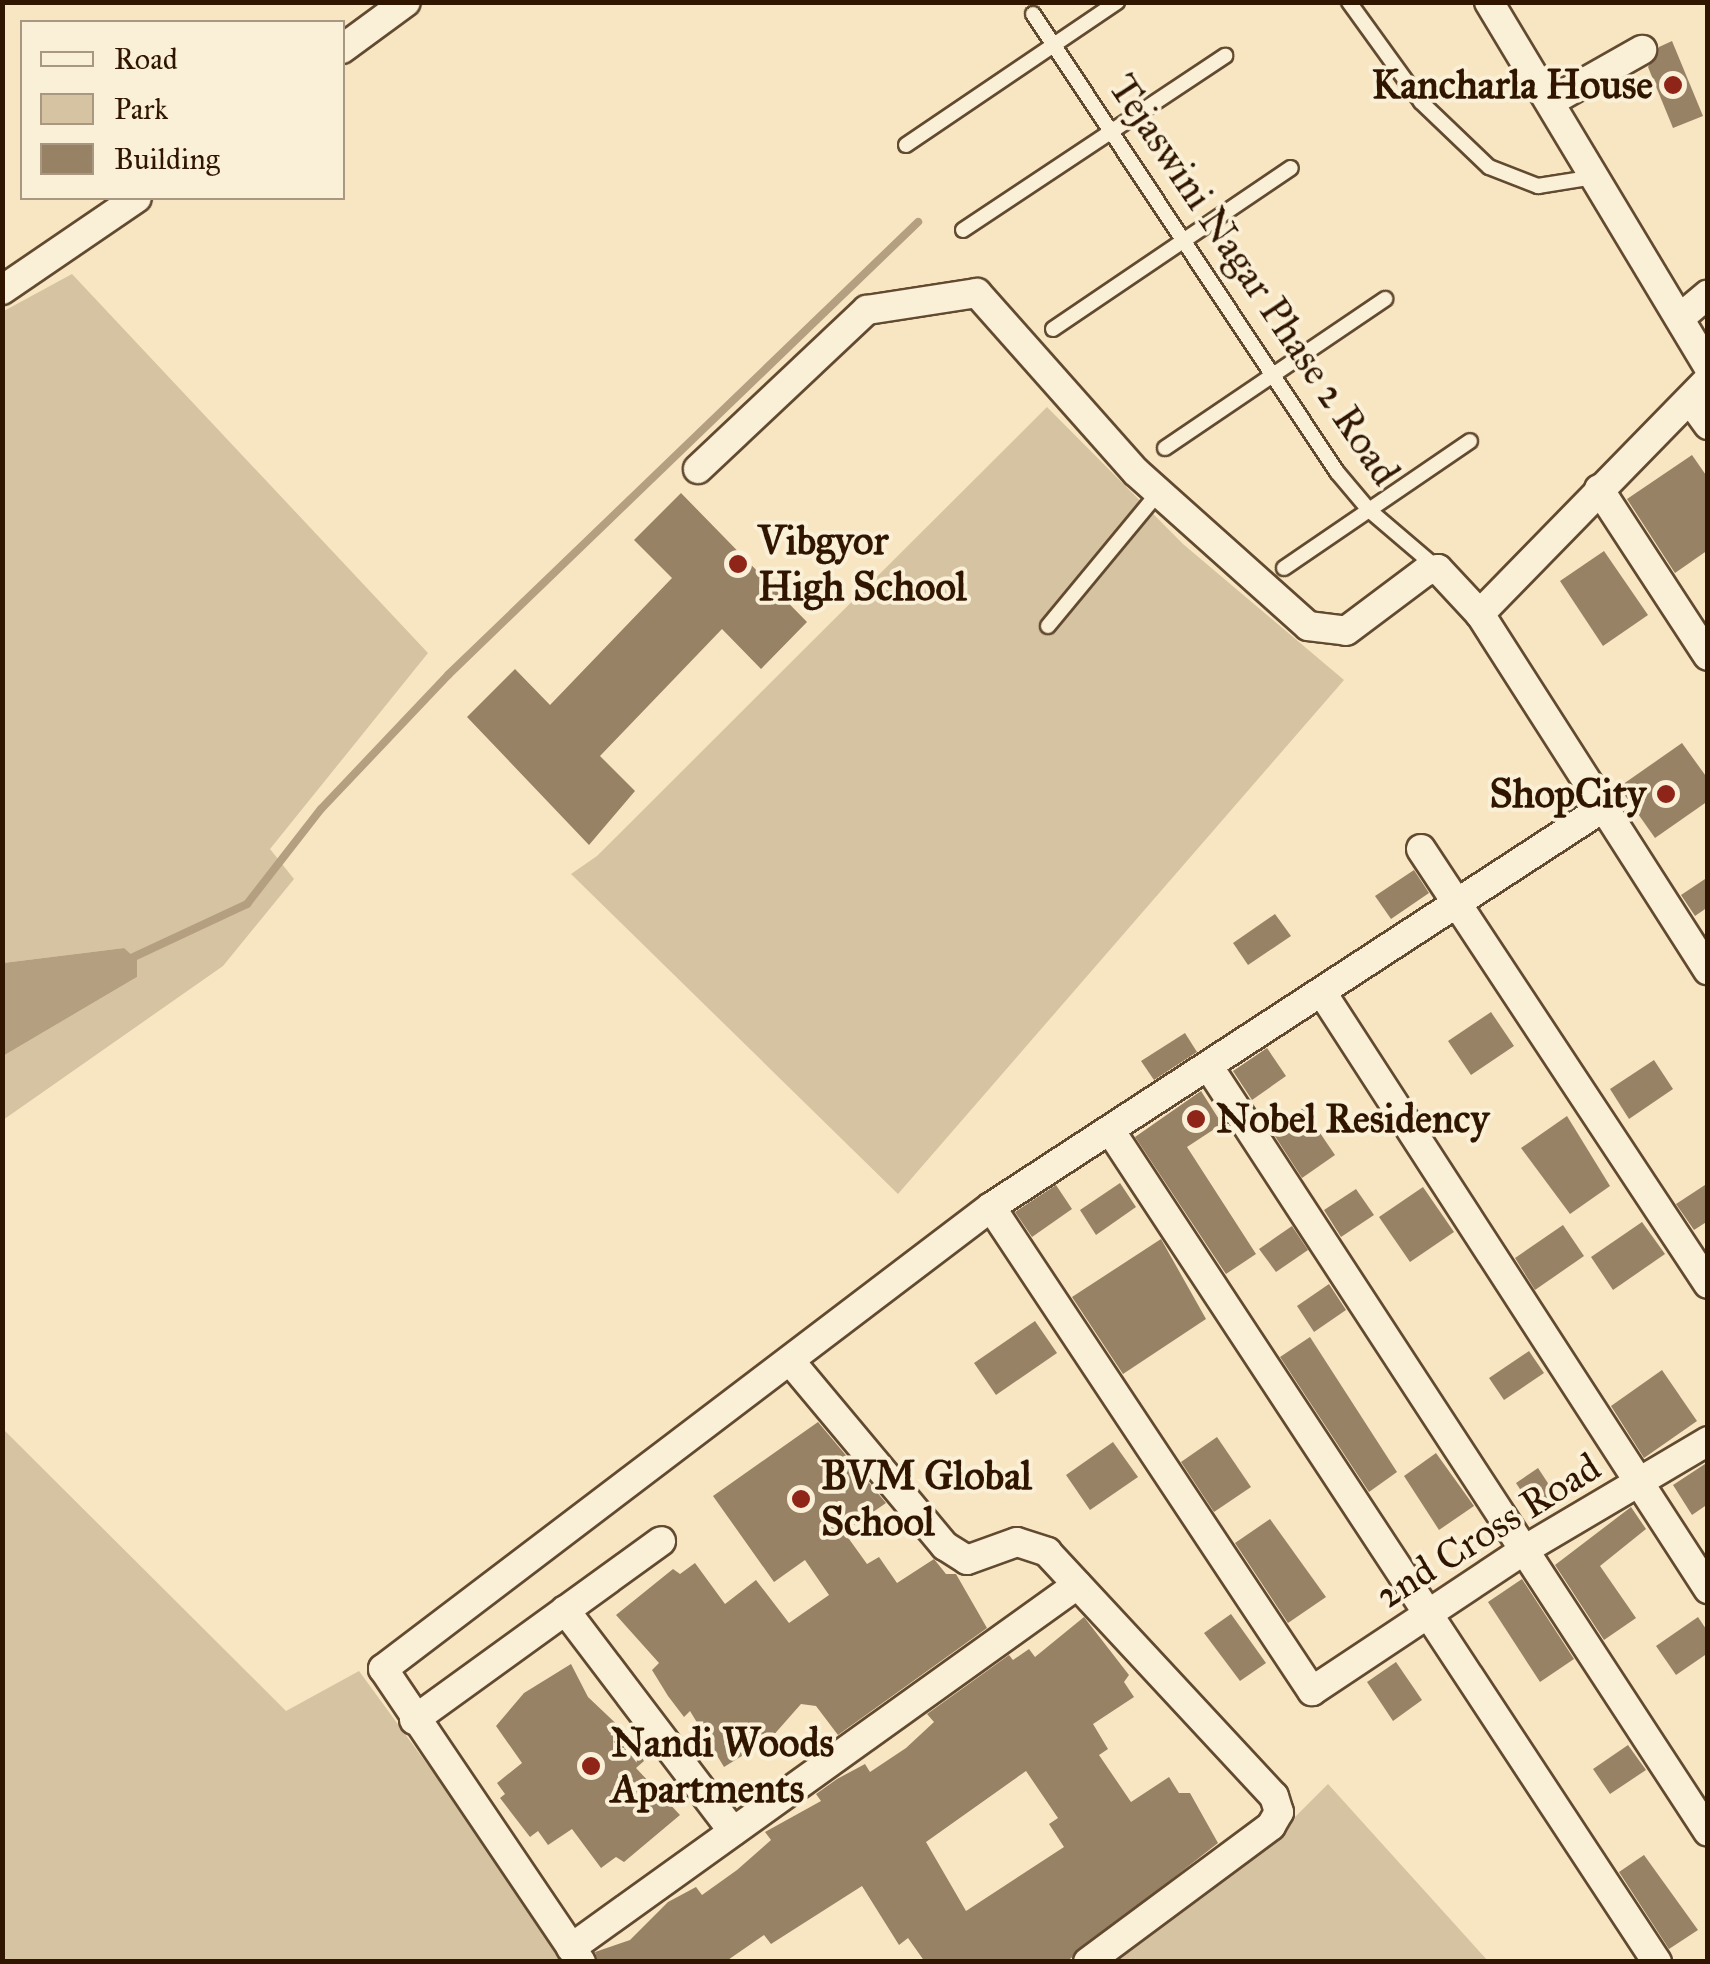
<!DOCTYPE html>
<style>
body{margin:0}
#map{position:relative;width:1710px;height:1964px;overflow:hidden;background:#f8e6c2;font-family:"IM FELL Great Primer",serif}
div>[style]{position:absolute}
.green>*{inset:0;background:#d6c3a1}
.water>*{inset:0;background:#b49f80}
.stream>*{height:8px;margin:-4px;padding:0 4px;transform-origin:4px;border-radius:4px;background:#b49f80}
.building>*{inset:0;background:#988265}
.roads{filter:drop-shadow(2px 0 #624a30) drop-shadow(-2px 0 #624a30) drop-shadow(0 2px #624a30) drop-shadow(0 -2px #624a30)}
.lane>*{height:14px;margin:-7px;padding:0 7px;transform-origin:7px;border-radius:7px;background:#faefd7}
.street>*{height:28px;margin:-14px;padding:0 14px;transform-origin:14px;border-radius:14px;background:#faefd7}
.dots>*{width:28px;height:28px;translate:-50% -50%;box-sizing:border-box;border:5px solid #faefd7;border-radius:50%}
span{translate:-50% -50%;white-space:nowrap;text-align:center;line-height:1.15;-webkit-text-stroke:8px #faefd7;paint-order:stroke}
.poi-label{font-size:40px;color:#301600;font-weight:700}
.right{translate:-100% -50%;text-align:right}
.left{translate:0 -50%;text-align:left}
.street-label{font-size:40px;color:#301600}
.frame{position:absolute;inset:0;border:5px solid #301600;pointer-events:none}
.legend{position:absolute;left:20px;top:20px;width:325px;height:180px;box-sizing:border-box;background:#faefd7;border:2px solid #a99881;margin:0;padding:12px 18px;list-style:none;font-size:30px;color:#301600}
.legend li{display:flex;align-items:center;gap:20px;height:50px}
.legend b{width:50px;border:2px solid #a99881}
</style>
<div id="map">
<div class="green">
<i style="clip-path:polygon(72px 274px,428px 653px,270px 849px,294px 879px,223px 966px,3px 1120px,3px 1056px,137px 977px,124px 948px,3px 963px,2px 312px)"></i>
<i style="clip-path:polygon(1047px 407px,1183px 544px,1344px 680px,898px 1194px,571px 874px,597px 856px)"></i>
<i style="clip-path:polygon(2px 1428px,286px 1711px,359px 1671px,571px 1961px,3px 1961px)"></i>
<i style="clip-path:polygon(1328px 1784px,1488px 1961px,1110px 1962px,1281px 1831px)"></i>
</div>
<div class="water">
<i style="clip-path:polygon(124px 948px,137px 960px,137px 977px,3px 1056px,3px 963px)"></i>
</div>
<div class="stream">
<i style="left:125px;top:961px;width:135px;rotate:-25deg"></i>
<i style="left:247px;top:904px;width:120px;rotate:-52.1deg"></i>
<i style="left:321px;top:809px;width:185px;rotate:-46.5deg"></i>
<i style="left:448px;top:675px;width:653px;rotate:-43.94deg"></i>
</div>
<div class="building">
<i style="clip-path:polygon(1672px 41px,1703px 116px,1673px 128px,1648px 67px,1659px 47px)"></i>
<i style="clip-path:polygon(1692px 455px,1708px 478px,1708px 550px,1675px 573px,1627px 499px)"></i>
<i style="clip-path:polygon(681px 493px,807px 622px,761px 669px,722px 629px,600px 756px,635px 791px,589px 845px,467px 717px,515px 669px,550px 705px,672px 578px,634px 540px)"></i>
<i style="clip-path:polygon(1604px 551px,1648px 615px,1603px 646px,1560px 581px)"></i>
<i style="clip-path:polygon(1682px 743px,1708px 779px,1708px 801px,1655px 838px,1619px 787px)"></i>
<i style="clip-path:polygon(1414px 870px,1429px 893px,1391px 919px,1375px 896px)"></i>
<i style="clip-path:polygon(1708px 877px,1708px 907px,1695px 916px,1681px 895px)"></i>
<i style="clip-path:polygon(1275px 914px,1291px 936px,1248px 965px,1233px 943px)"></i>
<i style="clip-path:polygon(1491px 1012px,1514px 1046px,1471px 1075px,1448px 1041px)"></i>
<i style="clip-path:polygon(1185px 1033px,1197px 1052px,1154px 1080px,1141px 1061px)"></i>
<i style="clip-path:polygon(1267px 1048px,1286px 1076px,1252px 1100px,1233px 1071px)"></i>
<i style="clip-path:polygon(1654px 1060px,1673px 1089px,1629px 1119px,1610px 1089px)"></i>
<i style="clip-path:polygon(1201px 1091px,1222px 1124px,1187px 1147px,1256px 1254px,1226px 1274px,1135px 1137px)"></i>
<i style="clip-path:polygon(1303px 1108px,1335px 1155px,1302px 1178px,1271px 1130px)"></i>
<i style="clip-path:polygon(1567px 1116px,1610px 1186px,1570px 1214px,1521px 1148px)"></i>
<i style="clip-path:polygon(1120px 1183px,1136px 1207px,1096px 1235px,1080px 1210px)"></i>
<i style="clip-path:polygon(1708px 1183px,1708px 1221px,1694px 1230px,1676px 1204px)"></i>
<i style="clip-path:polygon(1056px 1185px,1072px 1209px,1032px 1237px,1015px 1212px)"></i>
<i style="clip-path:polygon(1423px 1187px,1454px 1232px,1410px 1262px,1379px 1217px)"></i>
<i style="clip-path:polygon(1356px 1189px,1374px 1215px,1341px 1237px,1324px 1210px)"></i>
<i style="clip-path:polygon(1642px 1222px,1665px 1254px,1613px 1290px,1591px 1257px)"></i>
<i style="clip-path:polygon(1563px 1225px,1584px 1256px,1535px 1290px,1515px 1258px)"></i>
<i style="clip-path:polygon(1292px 1226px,1308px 1250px,1276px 1272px,1259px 1249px)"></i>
<i style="clip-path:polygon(1161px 1239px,1206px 1319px,1123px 1374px,1072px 1297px)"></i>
<i style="clip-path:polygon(1329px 1284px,1346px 1310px,1314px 1332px,1297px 1306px)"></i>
<i style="clip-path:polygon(1035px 1321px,1057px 1353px,996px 1395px,974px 1363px)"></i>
<i style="clip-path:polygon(1310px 1337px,1397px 1472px,1369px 1492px,1280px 1357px)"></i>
<i style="clip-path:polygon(1529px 1351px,1544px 1373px,1504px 1400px,1489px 1378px)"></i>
<i style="clip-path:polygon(1662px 1370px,1697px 1421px,1644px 1458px,1611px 1406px)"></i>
<i style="clip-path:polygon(818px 1422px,886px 1503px,844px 1532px,867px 1564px,879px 1557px,897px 1583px,934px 1559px,946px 1574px,956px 1574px,987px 1628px,838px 1735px,816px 1706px,801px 1704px,771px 1738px,724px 1767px,690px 1711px,684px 1717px,668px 1696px,652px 1670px,659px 1663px,616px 1615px,673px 1569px,680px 1574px,695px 1563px,725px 1604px,756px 1580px,789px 1623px,829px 1595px,805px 1560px,774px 1582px,713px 1496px)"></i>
<i style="clip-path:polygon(1217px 1437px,1251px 1487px,1214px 1512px,1181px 1462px)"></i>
<i style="clip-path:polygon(1113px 1442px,1138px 1477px,1090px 1510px,1066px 1475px)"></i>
<i style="clip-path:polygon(1436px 1453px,1474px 1506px,1439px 1530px,1404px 1476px)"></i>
<i style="clip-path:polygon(1708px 1462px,1708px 1504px,1692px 1515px,1673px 1485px)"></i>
<i style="clip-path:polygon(1538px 1468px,1559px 1500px,1537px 1515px,1516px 1483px)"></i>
<i style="clip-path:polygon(1631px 1507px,1646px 1529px,1600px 1566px,1636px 1618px,1604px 1640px,1555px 1565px)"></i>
<i style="clip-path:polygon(1270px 1519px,1326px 1597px,1288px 1623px,1235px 1543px)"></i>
<i style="clip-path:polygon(1522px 1579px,1574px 1659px,1540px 1682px,1488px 1602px)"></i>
<i style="clip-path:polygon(1231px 1614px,1266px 1663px,1240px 1681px,1204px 1633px)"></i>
<i style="clip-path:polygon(evenodd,1084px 1617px,1129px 1675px,1124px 1682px,1134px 1697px,1093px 1724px,1108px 1749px,1099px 1755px,1131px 1802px,1169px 1777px,1179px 1793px,1190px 1793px,1218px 1843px,1066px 1962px,925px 1962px,908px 1938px,899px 1945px,862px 1886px,771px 1944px,764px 1935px,725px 1962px,598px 1962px,595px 1952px,630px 1940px,668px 1902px,696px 1887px,702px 1895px,737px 1870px,771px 1840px,765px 1832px,821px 1801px,816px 1794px,837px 1779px,865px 1764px,870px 1772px,906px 1748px,934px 1722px,927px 1714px,1009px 1655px,1013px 1660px,1029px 1649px,1035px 1657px,1084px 1617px,1026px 1771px,1058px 1818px,1049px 1824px,1064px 1847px,966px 1911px,926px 1842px,1026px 1771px)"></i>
<i style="clip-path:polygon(1698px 1617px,1708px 1632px,1708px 1653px,1676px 1675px,1656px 1646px)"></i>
<i style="clip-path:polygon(1396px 1662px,1422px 1700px,1393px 1721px,1367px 1682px)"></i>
<i style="clip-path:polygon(571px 1664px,588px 1697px,627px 1734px,644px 1761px,636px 1768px,680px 1815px,624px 1862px,616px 1857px,601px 1868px,572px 1829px,548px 1845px,538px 1831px,530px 1837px,500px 1798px,505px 1794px,497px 1783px,522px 1763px,496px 1726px,524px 1693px)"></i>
<i style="clip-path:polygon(1628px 1745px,1646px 1770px,1610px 1794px,1593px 1769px)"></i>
<i style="clip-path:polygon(1644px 1855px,1698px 1930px,1669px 1949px,1619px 1872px)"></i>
</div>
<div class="roads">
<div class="lane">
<i style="left:1349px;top:2px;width:123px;rotate:54.2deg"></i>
<i style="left:1421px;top:102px;width:94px;rotate:43.7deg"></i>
<i style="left:1489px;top:167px;width:53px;rotate:21.2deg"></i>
<i style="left:1538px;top:186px;width:58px;rotate:-9deg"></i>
<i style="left:1033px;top:14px;width:550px;rotate:56.43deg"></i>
<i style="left:1337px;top:472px;width:50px;rotate:49.9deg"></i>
<i style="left:1369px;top:510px;width:89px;rotate:40.5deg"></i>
<i style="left:906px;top:145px;width:255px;rotate:-34.1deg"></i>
<i style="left:963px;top:230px;width:315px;rotate:-33.6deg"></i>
<i style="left:1053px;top:329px;width:287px;rotate:-34.1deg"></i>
<i style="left:1165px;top:448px;width:266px;rotate:-34.1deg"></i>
<i style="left:1284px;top:568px;width:225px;rotate:-34.3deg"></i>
<i style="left:1048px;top:626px;width:174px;rotate:-50.4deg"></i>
</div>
<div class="street">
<i style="left:1489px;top:2px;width:426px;rotate:59deg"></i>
<i style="left:342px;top:49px;width:79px;rotate:-36.3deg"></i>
<i style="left:1550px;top:102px;width:106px;rotate:-29.5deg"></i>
<i style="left:2px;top:290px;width:163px;rotate:-34.3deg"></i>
<i style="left:1681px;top:317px;width:35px;rotate:-40deg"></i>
<i style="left:1708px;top:380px;width:327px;rotate:134.3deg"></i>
<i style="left:1480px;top:614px;width:423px;rotate:57.4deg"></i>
<i style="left:1690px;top:400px;width:31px;rotate:54deg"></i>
<i style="left:698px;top:469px;width:232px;rotate:-43.3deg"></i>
<i style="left:867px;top:310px;width:111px;rotate:-8.8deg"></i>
<i style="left:977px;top:293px;width:239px;rotate:48.4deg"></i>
<i style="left:1136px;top:472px;width:231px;rotate:41.8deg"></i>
<i style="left:1308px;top:626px;width:38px;rotate:7deg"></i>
<i style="left:1346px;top:631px;width:100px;rotate:-36.9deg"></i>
<i style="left:1426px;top:571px;width:12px;rotate:-9deg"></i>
<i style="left:1438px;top:569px;width:62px;rotate:47deg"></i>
<i style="left:1599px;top:489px;width:199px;rotate:56.9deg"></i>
<i style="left:1421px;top:849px;width:521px;rotate:56.58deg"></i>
<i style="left:1323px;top:994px;width:709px;rotate:57.09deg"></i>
<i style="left:1209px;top:1067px;width:913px;rotate:56.88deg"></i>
<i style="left:1110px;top:1130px;width:996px;rotate:56.68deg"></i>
<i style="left:991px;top:1207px;width:581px;rotate:56.45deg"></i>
<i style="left:1312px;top:1691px;width:255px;rotate:-33.6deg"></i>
<i style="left:1524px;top:1550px;width:214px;rotate:-30.6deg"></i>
<i style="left:791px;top:1362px;width:240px;rotate:50.1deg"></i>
<i style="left:945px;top:1546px;width:26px;rotate:32deg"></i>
<i style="left:967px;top:1560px;width:53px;rotate:-19.8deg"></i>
<i style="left:1017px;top:1542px;width:32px;rotate:18deg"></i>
<i style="left:1047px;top:1552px;width:333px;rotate:47.1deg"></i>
<i style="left:1274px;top:1796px;width:17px;rotate:73deg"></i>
<i style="left:1279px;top:1812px;width:16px;rotate:120deg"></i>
<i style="left:1271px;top:1826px;width:228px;rotate:143.4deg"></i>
<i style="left:565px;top:1610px;width:278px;rotate:52.8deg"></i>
<i style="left:414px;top:1720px;width:305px;rotate:-35.9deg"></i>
<i style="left:571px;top:1948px;width:623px;rotate:-35.66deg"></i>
<i style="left:581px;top:1962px;width:354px;rotate:-124deg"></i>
<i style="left:383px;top:1669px;width:764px;rotate:-37.23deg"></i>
<i style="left:991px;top:1207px;width:728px;rotate:-33.12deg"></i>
</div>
</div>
<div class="dots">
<i style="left:1673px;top:85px;background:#8f2418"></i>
<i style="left:738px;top:564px;background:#8f2418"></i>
<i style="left:1666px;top:794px;background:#8f2418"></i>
<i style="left:1196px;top:1119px;background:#8f2418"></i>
<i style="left:801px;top:1499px;background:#8f2418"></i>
<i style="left:591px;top:1766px;background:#8f2418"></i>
</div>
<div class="poi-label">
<span class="right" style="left:1653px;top:85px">Kancharla House</span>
<span class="left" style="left:758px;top:564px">Vibgyor<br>High School</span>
<span class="right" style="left:1646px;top:794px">ShopCity</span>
<span class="left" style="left:1216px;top:1119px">Nobel Residency</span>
<span class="left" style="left:821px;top:1499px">BVM Global<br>School</span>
<span class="left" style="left:611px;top:1766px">Nandi Woods<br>Apartments</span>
</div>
<div class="street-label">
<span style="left:1254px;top:280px;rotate:56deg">Tejaswini Nagar Phase 2 Road</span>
<span style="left:1488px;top:1531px;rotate:-32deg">2nd Cross Road</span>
</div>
<div class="frame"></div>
<ul class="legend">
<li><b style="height:12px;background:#faefd7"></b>Road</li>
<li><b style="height:28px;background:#d6c3a1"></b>Park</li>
<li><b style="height:28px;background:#988265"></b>Building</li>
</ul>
</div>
